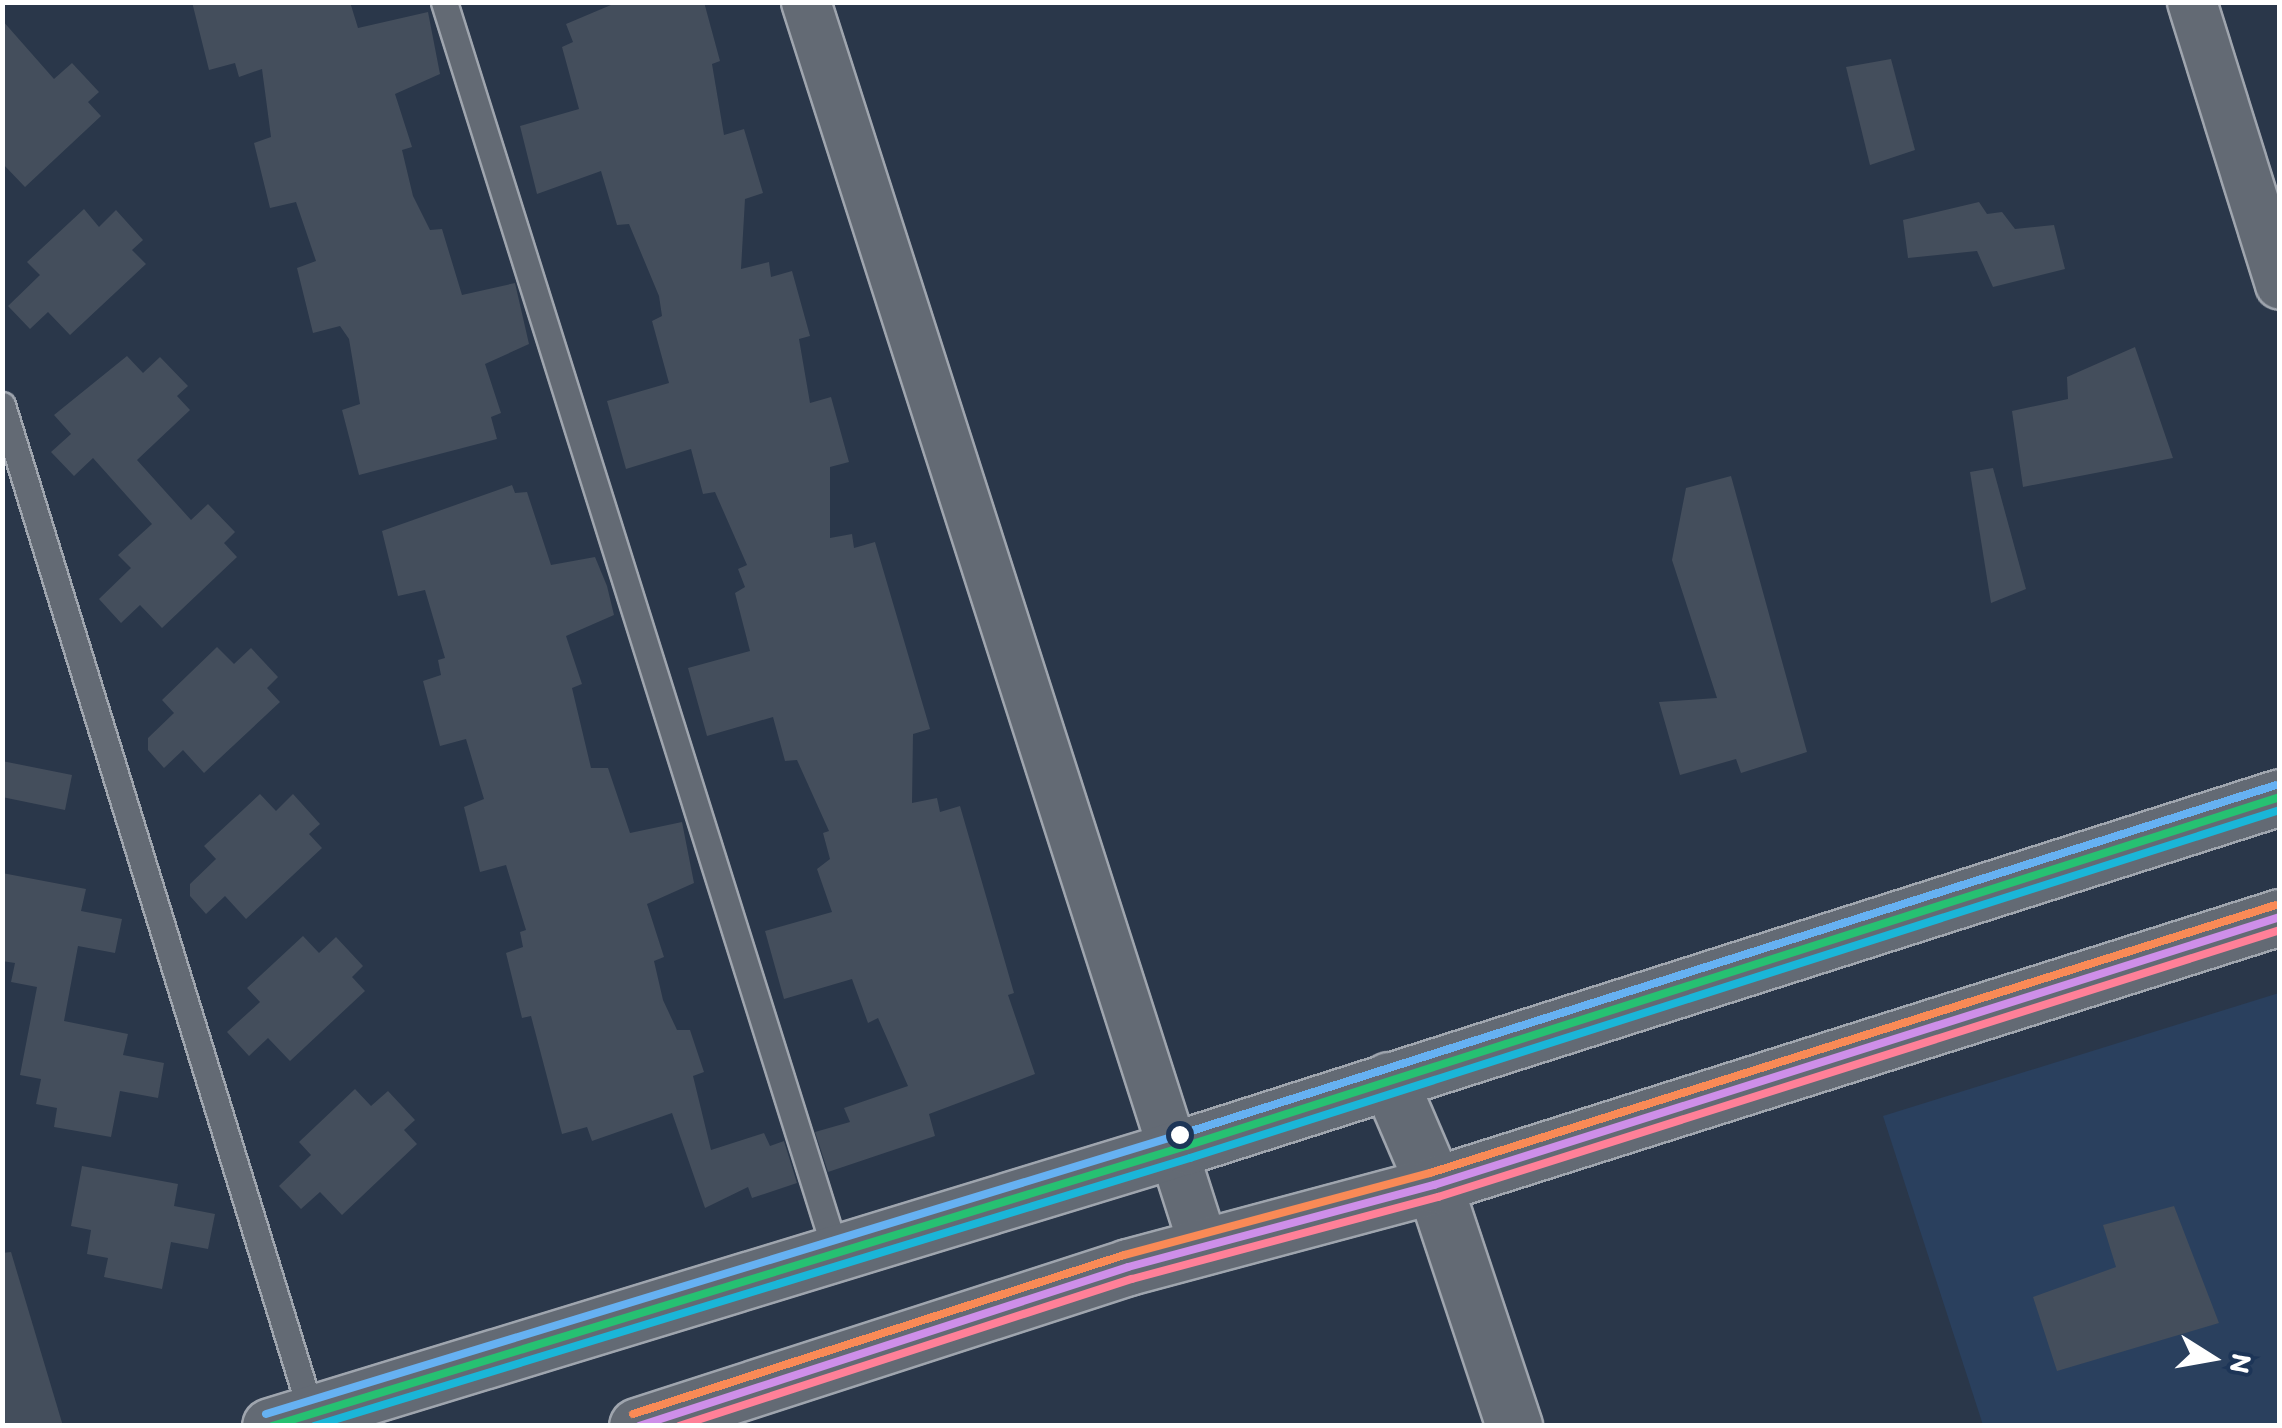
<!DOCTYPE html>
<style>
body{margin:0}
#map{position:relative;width:2282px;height:1428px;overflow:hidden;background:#2a374a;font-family:Itim,sans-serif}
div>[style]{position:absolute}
.built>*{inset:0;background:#2a405e}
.building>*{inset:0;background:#444e5c}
.roads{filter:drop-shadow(2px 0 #9fa5ae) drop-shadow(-2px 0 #9fa5ae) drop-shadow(0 2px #9fa5ae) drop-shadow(0 -2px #9fa5ae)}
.lane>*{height:25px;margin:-12.5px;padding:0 12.5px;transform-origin:12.5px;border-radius:12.5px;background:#636a74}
.street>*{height:48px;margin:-24px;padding:0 24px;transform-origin:24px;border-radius:24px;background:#636a74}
.secondary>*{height:55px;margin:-27.5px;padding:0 27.5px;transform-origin:27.5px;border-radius:27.5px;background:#636a74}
.highway>*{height:55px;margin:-27.5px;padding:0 27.5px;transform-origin:27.5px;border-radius:27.5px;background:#636a74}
.bus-1>*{height:8px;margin:-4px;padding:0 4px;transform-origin:4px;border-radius:4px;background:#26c172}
.bus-2>*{height:8px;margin:-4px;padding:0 4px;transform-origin:4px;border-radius:4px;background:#1ab6d8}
.bus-3>*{height:8px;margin:-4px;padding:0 4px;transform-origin:4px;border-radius:4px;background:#66b1f2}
.bus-4>*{height:8px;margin:-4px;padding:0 4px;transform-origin:4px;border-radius:4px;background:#ce8fe9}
.bus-5>*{height:8px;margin:-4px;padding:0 4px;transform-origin:4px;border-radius:4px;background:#ff8098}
.bus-6>*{height:8px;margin:-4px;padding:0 4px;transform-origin:4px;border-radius:4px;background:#f98a56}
.dots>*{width:28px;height:28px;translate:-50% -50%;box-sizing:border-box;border:5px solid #1d3557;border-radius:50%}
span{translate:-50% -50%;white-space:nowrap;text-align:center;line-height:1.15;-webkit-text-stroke:10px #1d3557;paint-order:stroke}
.frame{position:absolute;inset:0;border:5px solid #fff;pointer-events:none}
.north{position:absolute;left:2162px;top:1308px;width:100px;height:100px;-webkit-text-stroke:8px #1d3557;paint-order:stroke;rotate:101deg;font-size:28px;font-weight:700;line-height:40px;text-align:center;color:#fff}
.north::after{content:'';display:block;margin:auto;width:35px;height:45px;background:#fff;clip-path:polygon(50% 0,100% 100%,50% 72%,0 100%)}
</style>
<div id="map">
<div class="built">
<i style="clip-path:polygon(2279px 993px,2279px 1425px,1983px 1425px,1883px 1116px)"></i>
</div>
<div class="building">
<i style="clip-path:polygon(192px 2px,350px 2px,358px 28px,428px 12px,440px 74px,395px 94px,412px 147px,402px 150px,413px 196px,430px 230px,442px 229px,462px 295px,515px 283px,529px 344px,485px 364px,501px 413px,491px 417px,497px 439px,359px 475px,342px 410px,360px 404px,349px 339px,340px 326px,313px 333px,297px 268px,316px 261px,296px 202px,270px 208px,254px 143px,271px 137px,262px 69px,239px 77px,235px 63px,209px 70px)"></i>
<i style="clip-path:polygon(618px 2px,704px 2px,720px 61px,712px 64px,724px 135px,744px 129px,763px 193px,745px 199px,741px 269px,769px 262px,771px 277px,792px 271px,810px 336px,799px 339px,810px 403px,831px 397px,849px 462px,830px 467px,830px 538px,852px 534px,854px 548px,875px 542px,930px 729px,913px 734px,912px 803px,937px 798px,940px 812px,960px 806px,1014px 993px,1008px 995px,1035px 1074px,929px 1114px,935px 1136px,828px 1172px,815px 1132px,850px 1122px,844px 1108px,908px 1086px,878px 1018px,868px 1023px,852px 979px,784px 999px,765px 931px,832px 912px,817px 869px,830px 859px,823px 833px,829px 831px,797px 760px,785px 761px,773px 717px,707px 736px,688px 668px,750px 651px,735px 593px,745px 587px,738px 569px,747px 565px,715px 492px,703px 494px,691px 449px,626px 469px,607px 401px,669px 383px,652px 321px,662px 316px,659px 296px,629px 224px,617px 225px,601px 171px,537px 194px,520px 126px,579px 109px,562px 47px,573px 42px,566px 24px)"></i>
<i style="clip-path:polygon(2px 20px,54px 79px,72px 63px,99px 92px,88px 102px,101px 116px,25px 187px,2px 163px)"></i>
<i style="clip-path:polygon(1891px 59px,1915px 150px,1870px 165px,1846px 67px)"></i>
<i style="clip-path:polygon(1979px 202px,1987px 214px,2002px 212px,2015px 229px,2054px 225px,2065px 269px,1993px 287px,1977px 251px,1908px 258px,1903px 220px)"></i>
<i style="clip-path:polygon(84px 209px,99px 227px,116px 210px,143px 240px,132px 250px,146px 264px,70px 335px,48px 312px,30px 329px,8px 306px,40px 275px,27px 262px)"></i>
<i style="clip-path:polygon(2135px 347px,2173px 458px,2023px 487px,2012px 411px,2068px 399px,2067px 377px)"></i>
<i style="clip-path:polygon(127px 356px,143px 373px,160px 357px,188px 386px,177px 396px,190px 410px,137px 460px,191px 520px,208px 504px,235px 532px,224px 543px,237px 557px,162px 628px,140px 605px,121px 623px,99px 599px,131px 568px,118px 555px,152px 524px,93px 458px,74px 476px,51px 452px,71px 434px,54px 415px)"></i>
<i style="clip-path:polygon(1993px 468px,2026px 589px,1991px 603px,1970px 472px)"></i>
<i style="clip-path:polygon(1731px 476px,1807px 752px,1741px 773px,1736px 759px,1680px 775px,1659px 702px,1717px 698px,1672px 560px,1686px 488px)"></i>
<i style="clip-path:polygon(512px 485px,515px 493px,527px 492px,551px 565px,595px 557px,607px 586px,614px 615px,566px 636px,582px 684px,572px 688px,591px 768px,608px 768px,630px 833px,682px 822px,694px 883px,647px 904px,664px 957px,654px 961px,663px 1000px,677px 1030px,690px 1030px,704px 1072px,693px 1076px,711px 1150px,764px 1133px,770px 1146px,784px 1141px,797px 1183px,752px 1198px,748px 1187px,705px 1208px,672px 1113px,592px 1141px,587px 1127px,562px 1134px,531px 1016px,522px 1018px,506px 953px,523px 947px,520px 932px,526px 930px,506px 865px,480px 872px,464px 807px,484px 799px,466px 739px,440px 746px,423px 681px,441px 675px,438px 660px,445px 658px,425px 590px,398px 596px,382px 531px)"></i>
<i style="clip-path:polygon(217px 647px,234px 664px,251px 648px,278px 677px,267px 688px,280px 702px,204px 773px,183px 750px,164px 768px,148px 750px,148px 738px,174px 713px,162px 700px)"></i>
<i style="clip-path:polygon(2px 761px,72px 775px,65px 810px,2px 797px)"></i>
<i style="clip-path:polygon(260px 794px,276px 811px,293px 794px,320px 824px,309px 834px,322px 848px,246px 919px,225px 896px,206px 914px,190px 896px,190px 884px,216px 859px,204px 846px)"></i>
<i style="clip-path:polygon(2px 873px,86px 889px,81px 911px,122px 919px,115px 953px,78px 946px,64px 1021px,128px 1034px,123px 1055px,164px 1063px,158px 1098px,120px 1091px,111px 1137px,54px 1127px,57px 1108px,36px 1104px,41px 1079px,20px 1075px,37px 987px,11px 982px,15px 963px,2px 961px)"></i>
<i style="clip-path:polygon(303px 936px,319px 953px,336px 937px,363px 966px,352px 977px,365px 991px,290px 1061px,268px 1038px,249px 1056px,227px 1032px,260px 1002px,247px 988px)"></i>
<i style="clip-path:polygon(355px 1089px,371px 1106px,388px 1091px,415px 1120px,404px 1130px,417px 1144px,342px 1215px,320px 1192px,301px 1209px,279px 1186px,311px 1155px,299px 1142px)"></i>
<i style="clip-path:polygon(82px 1166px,178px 1184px,174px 1206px,215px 1214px,208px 1249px,171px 1242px,162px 1289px,104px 1277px,108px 1258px,87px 1254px,91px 1230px,71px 1226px)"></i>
<i style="clip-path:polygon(2174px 1206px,2219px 1323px,2057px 1371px,2033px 1297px,2116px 1267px,2103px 1225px)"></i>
<i style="clip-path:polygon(11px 1252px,63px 1426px,2px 1426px,2px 1253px)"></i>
</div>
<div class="roads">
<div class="lane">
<i style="left:444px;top:2px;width:1311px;rotate:72.6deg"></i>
<i style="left:2px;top:405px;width:1053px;rotate:72.94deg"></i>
</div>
<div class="street">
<i style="left:806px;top:2px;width:1304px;rotate:72.27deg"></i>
<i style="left:2192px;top:2px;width:296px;rotate:72.7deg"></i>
</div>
<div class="secondary">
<i style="left:1389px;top:1080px;width:114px;rotate:66.8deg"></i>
<i style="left:1434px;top:1185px;width:254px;rotate:71.6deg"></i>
</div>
<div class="highway">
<i style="left:270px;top:1426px;width:958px;rotate:-17deg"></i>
<i style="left:1186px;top:1146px;width:1148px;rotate:-17.69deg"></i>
<i style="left:637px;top:1426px;width:516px;rotate:-17.94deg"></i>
<i style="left:1128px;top:1267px;width:317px;rotate:-15deg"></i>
<i style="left:1434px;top:1185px;width:887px;rotate:-17.58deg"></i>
</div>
</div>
<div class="bus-1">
<i style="left:272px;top:1426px;width:956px;rotate:-17.03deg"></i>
<i style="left:1186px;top:1146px;width:1148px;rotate:-17.69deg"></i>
</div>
<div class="bus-2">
<i style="left:314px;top:1426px;width:916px;rotate:-17.01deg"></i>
<i style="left:1190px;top:1158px;width:1144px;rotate:-17.71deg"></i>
</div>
<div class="bus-3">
<i style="left:266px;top:1414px;width:958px;rotate:-17deg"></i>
<i style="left:1182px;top:1134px;width:1148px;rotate:-17.69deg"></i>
</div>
<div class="bus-4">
<i style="left:639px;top:1426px;width:514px;rotate:-18.01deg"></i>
<i style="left:1128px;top:1267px;width:317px;rotate:-15deg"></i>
<i style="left:1434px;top:1185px;width:887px;rotate:-17.58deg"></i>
</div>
<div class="bus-5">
<i style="left:679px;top:1426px;width:476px;rotate:-18deg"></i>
<i style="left:1132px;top:1279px;width:317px;rotate:-15deg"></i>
<i style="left:1438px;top:1197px;width:883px;rotate:-17.59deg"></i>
</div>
<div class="bus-6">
<i style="left:633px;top:1414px;width:516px;rotate:-17.94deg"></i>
<i style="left:1124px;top:1255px;width:317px;rotate:-15deg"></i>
<i style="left:1430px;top:1173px;width:887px;rotate:-17.58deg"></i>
</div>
<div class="dots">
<i style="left:1180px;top:1135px;background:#fff"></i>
</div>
<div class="frame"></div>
<div class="north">N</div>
</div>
